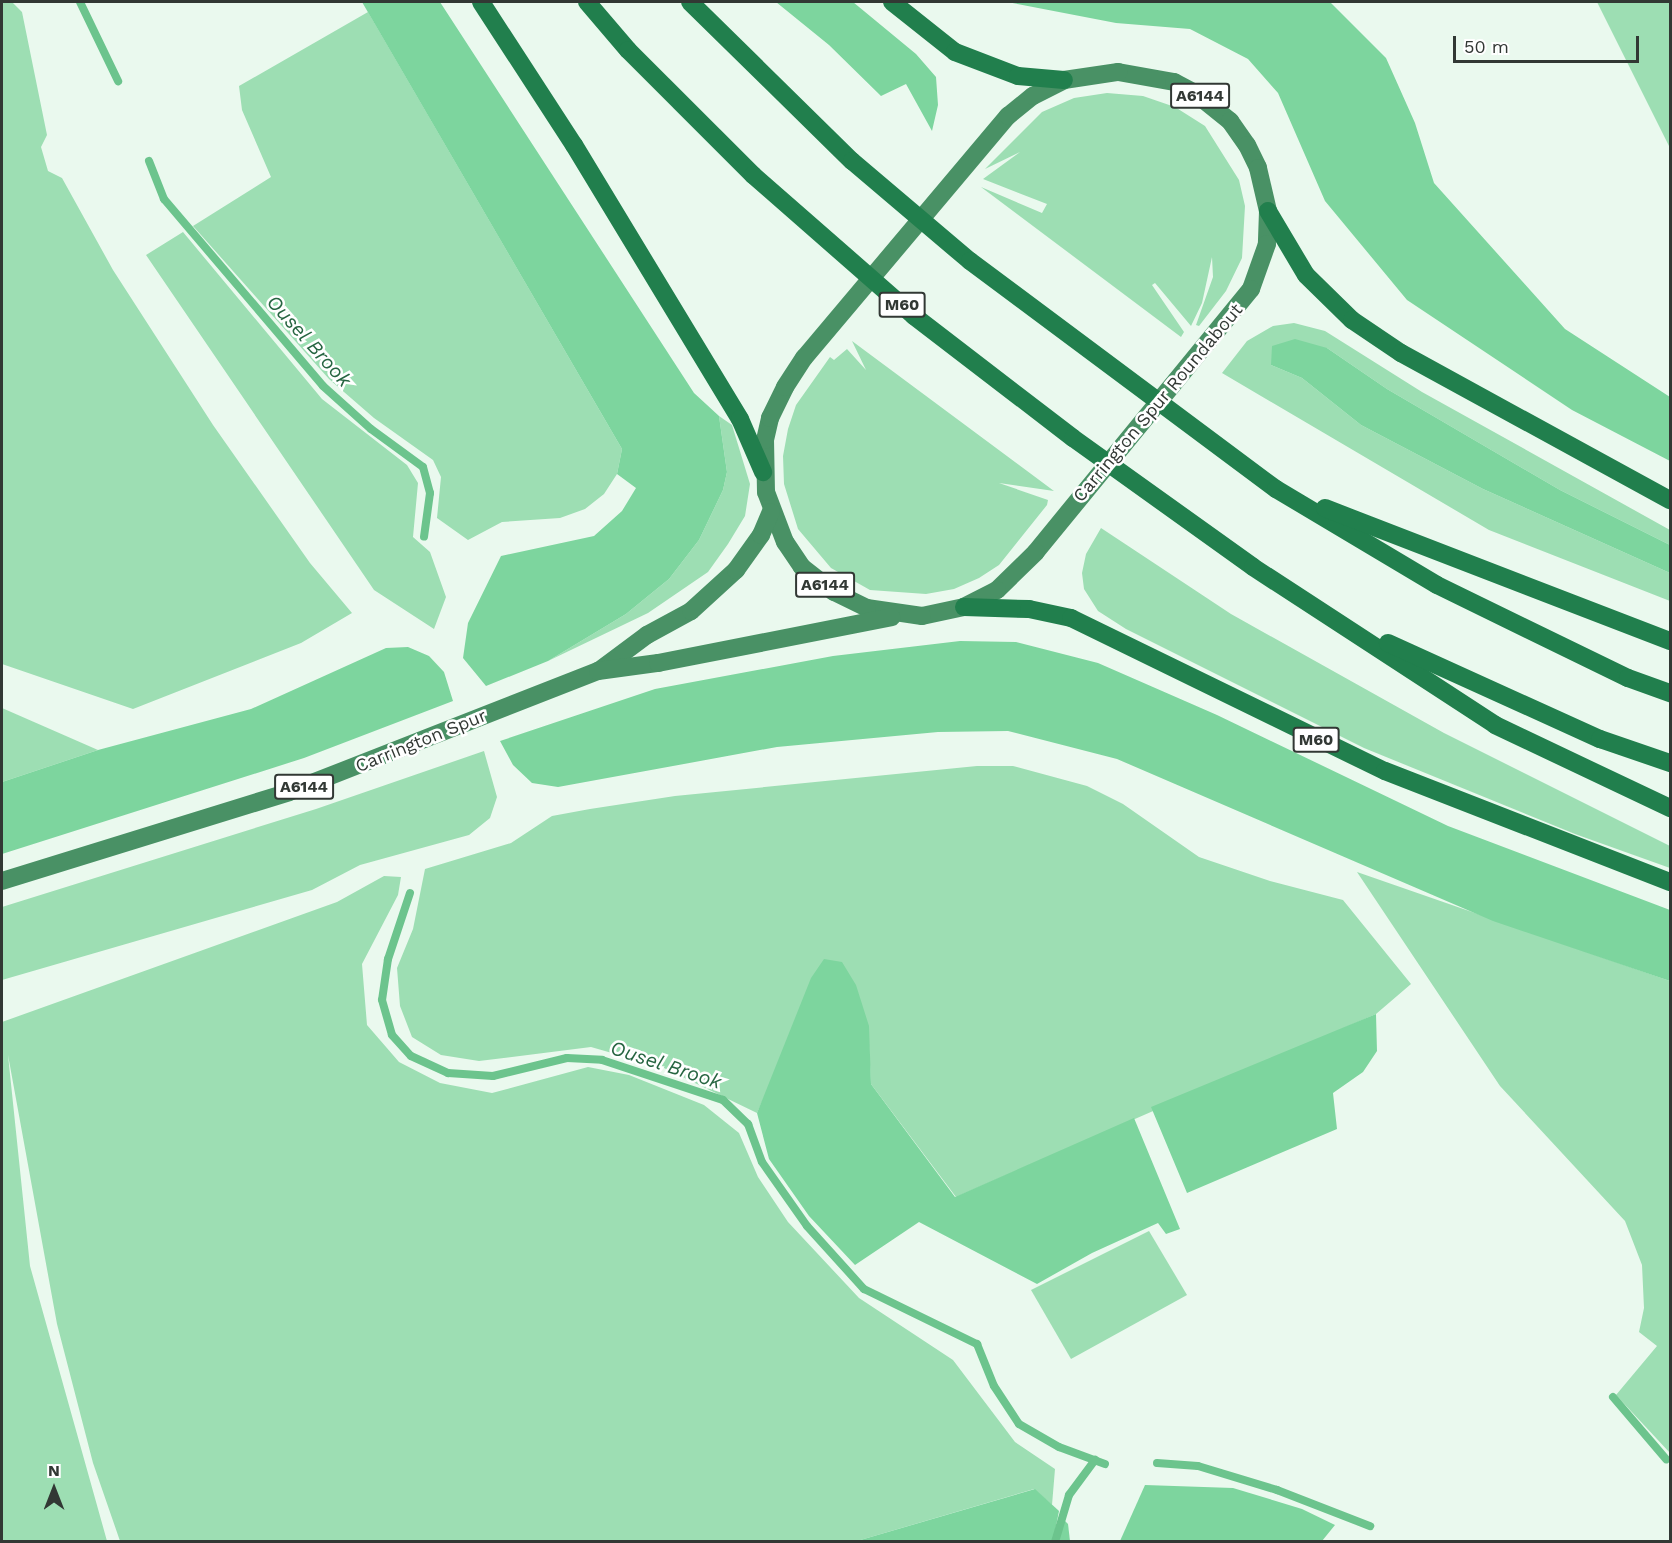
<!DOCTYPE html>
<style>
body{margin:0}
#map{position:relative;width:1672px;height:1543px;overflow:hidden;background:#eaf9ee;font-family:"Work Sans",sans-serif}
div>[style]{position:absolute}
.green>*{inset:0;background:#9ddeb3}
.forest>*{inset:0;background:#7dd59e}
.stream>*{height:8px;margin:-4px;padding:0 4px;transform-origin:4px;border-radius:4px;background:#6cc48d}
.primary>*{height:18px;margin:-9px;padding:0 9px;transform-origin:9px;border-radius:9px;background:#499165}
.highway>*{height:18px;margin:-9px;padding:0 9px;transform-origin:9px;border-radius:9px;background:#217f4d}
span{translate:-50% -50%;white-space:nowrap;text-align:center;line-height:1.15;-webkit-text-stroke:5px #fff;paint-order:stroke}
.shield-label span{padding:2px 4px;background:#fff;border:2px solid;border-radius:4px;-webkit-text-stroke-width:0}
.shield-label{font-size:16px;color:#323834;font-weight:700}
.street-label{font-size:18px;color:#323834}
.water-label{font-size:20px;color:#266541;font-style:italic}
.frame{position:absolute;inset:0;border:3px solid #323834;pointer-events:none}
.north{position:absolute;left:24px;top:1459px;width:60px;height:60px;-webkit-text-stroke:4px #fff;paint-order:stroke;rotate:0deg;font-size:16px;font-weight:700;line-height:24px;text-align:center;color:#323834}
.north::after{content:'';display:block;margin:auto;width:21px;height:27px;background:#323834;clip-path:polygon(50% 0,100% 100%,50% 72%,0 100%)}
.scale{position:absolute;left:1453px;top:36px;width:186px;height:27px;box-sizing:border-box;border:3px solid #323834;border-top:0;padding-left:8px;font-size:18px;line-height:21px;white-space:nowrap;color:#323834;-webkit-text-stroke:4px #fff;paint-order:stroke}
</style>
<div id="map">
<div class="green">
<i style="clip-path:polygon(2px 2px,12px 2px,22px 12px,47px 135px,41px 147px,48px 171px,62px 178px,113px 270px,213px 425px,310px 563px,352px 613px,301px 643px,133px 709px,2px 664px)"></i>
<i style="clip-path:polygon(1597px 2px,1670px 2px,1670px 148px)"></i>
<i style="clip-path:polygon(368px 12px,622px 449px,617px 474px,604px 494px,585px 509px,560px 518px,502px 522px,468px 540px,437px 518px,441px 477px,433px 460px,374px 418px,329px 379px,193px 226px,271px 177px,242px 110px,239px 86px)"></i>
<i style="clip-path:polygon(1107px 93px,1143px 96px,1175px 107px,1205px 126px,1239px 180px,1245px 206px,1242px 258px,1226px 291px,1199px 326px,1196px 325px,1213px 277px,1212px 257px,1202px 303px,1191px 326px,1155px 283px,1152px 285px,1184px 332px,1181px 337px,981px 187px,1042px 213px,1047px 204px,983px 179px,1020px 152px,985px 169px,1042px 112px,1074px 98px)"></i>
<i style="clip-path:polygon(183px 232px,322px 399px,407px 465px,418px 483px,413px 537px,430px 552px,446px 597px,434px 629px,374px 590px,146px 255px)"></i>
<i style="clip-path:polygon(1294px 323px,1325px 331px,1422px 392px,1670px 530px,1670px 545px,1560px 490px,1387px 389px,1327px 348px,1271px 365px,1302px 378px,1361px 425px,1483px 489px,1670px 573px,1670px 601px,1489px 530px,1222px 373px,1247px 341px,1273px 326px)"></i>
<i style="clip-path:polygon(852px 341px,1054px 491px,999px 483px,1048px 500px,1047px 505px,999px 565px,979px 578px,954px 589px,926px 594px,870px 590px,831px 568px,798px 529px,784px 484px,783px 456px,788px 429px,796px 405px,830px 357px,834px 360px,847px 349px,866px 370px)"></i>
<i style="clip-path:polygon(719px 416px,732px 425px,750px 484px,745px 516px,728px 544px,708px 572px,648px 613px,548px 661px,626px 614px,669px 579px,699px 540px,723px 490px,727px 472px)"></i>
<i style="clip-path:polygon(1101px 528px,1231px 614px,1444px 733px,1670px 846px,1670px 868px,1575px 834px,1364px 748px,1126px 629px,1098px 611px,1084px 589px,1082px 573px,1086px 554px)"></i>
<i style="clip-path:polygon(2px 708px,98px 750px,2px 782px)"></i>
<i style="clip-path:polygon(484px 751px,497px 797px,490px 818px,469px 835px,360px 865px,312px 890px,2px 980px,2px 907px,316px 809px)"></i>
<i style="clip-path:polygon(977px 766px,1013px 766px,1087px 786px,1123px 804px,1199px 857px,1270px 881px,1343px 900px,1411px 984px,1376px 1014px,956px 1197px,871px 1084px,868px 1026px,782px 1057px,757px 1113px,664px 1068px,591px 1047px,479px 1061px,441px 1055px,412px 1037px,400px 1006px,397px 968px,413px 929px,425px 869px,511px 843px,552px 816px,590px 809px,675px 796px)"></i>
<i style="clip-path:polygon(1357px 872px,1670px 981px,1670px 1453px,1616px 1395px,1657px 1346px,1639px 1332px,1644px 1308px,1642px 1265px,1625px 1221px,1500px 1086px)"></i>
<i style="clip-path:polygon(384px 876px,401px 877px,398px 895px,362px 964px,367px 1025px,399px 1062px,440px 1083px,492px 1093px,588px 1067px,629px 1075px,704px 1105px,739px 1133px,758px 1177px,788px 1222px,859px 1298px,953px 1360px,1015px 1442px,1055px 1469px,1052px 1505px,1034px 1489px,857px 1541px,120px 1541px,93px 1463px,57px 1324px,8px 1055px,30px 1266px,107px 1541px,2px 1542px,2px 1022px,337px 902px)"></i>
<i style="clip-path:polygon(1149px 1231px,1187px 1295px,1071px 1359px,1031px 1290px)"></i>
</div>
<div class="forest">
<i style="clip-path:polygon(362px 2px,440px 2px,694px 393px,719px 416px,727px 472px,723px 490px,699px 540px,669px 579px,626px 614px,548px 661px,486px 686px,463px 658px,468px 623px,501px 556px,594px 536px,622px 511px,636px 488px,617px 474px,622px 449px)"></i>
<i style="clip-path:polygon(776px 2px,853px 2px,916px 54px,936px 77px,938px 105px,932px 131px,906px 84px,881px 96px,829px 45px)"></i>
<i style="clip-path:polygon(1007px 2px,1330px 2px,1386px 58px,1415px 123px,1434px 183px,1565px 329px,1670px 397px,1670px 461px,1572px 410px,1407px 300px,1325px 201px,1278px 93px,1248px 59px,1190px 29px,1116px 23px)"></i>
<i style="clip-path:polygon(1295px 339px,1327px 348px,1387px 389px,1560px 490px,1670px 545px,1670px 573px,1483px 489px,1361px 425px,1302px 378px,1271px 365px,1272px 346px)"></i>
<i style="clip-path:polygon(960px 641px,1016px 642px,1098px 663px,1217px 715px,1448px 826px,1670px 910px,1670px 981px,1493px 921px,1117px 759px,1008px 731px,938px 732px,777px 747px,558px 787px,532px 783px,513px 765px,500px 741px,655px 689px,833px 656px)"></i>
<i style="clip-path:polygon(408px 647px,429px 656px,444px 672px,453px 701px,304px 758px,2px 854px,2px 782px,98px 750px,251px 709px,386px 648px)"></i>
<i style="clip-path:polygon(824px 959px,842px 962px,856px 985px,869px 1026px,871px 1084px,955px 1197px,1134px 1118px,1180px 1229px,1166px 1234px,1158px 1223px,1092px 1253px,1037px 1284px,919px 1222px,855px 1265px,809px 1216px,769px 1159px,757px 1113px,811px 978px)"></i>
<i style="clip-path:polygon(1376px 1014px,1377px 1051px,1363px 1072px,1333px 1093px,1337px 1129px,1187px 1193px,1151px 1107px)"></i>
<i style="clip-path:polygon(1145px 1485px,1233px 1488px,1302px 1509px,1335px 1525px,1322px 1541px,1120px 1541px)"></i>
<i style="clip-path:polygon(1035px 1489px,1059px 1511px,1053px 1541px,857px 1541px)"></i>
<i style="clip-path:polygon(1063px 1519px,1068px 1524px,1070px 1541px,1059px 1541px)"></i>
</div>
<div class="stream">
<i style="left:80px;top:2px;width:88px;rotate:64.3deg"></i>
<i style="left:149px;top:161px;width:41px;rotate:68.5deg"></i>
<i style="left:164px;top:199px;width:245px;rotate:49.6deg"></i>
<i style="left:323px;top:386px;width:64px;rotate:41.9deg"></i>
<i style="left:371px;top:429px;width:64px;rotate:36.2deg"></i>
<i style="left:423px;top:467px;width:27px;rotate:75deg"></i>
<i style="left:430px;top:493px;width:44px;rotate:97.8deg"></i>
<i style="left:410px;top:893px;width:70px;rotate:108.4deg"></i>
<i style="left:388px;top:959px;width:41px;rotate:98.3deg"></i>
<i style="left:382px;top:1000px;width:36px;rotate:74deg"></i>
<i style="left:392px;top:1035px;width:28px;rotate:48deg"></i>
<i style="left:411px;top:1056px;width:41px;rotate:24.7deg"></i>
<i style="left:448px;top:1073px;width:45px;rotate:3.8deg"></i>
<i style="left:493px;top:1076px;width:76px;rotate:-13.7deg"></i>
<i style="left:567px;top:1058px;width:35px;rotate:3deg"></i>
<i style="left:602px;top:1060px;width:127px;rotate:18.3deg"></i>
<i style="left:723px;top:1100px;width:35px;rotate:44deg"></i>
<i style="left:748px;top:1124px;width:40px;rotate:69.8deg"></i>
<i style="left:762px;top:1162px;width:78px;rotate:54.9deg"></i>
<i style="left:807px;top:1226px;width:85px;rotate:47.9deg"></i>
<i style="left:864px;top:1289px;width:126px;rotate:26deg"></i>
<i style="left:977px;top:1344px;width:45px;rotate:68deg"></i>
<i style="left:994px;top:1386px;width:45px;rotate:56.7deg"></i>
<i style="left:1019px;top:1424px;width:46px;rotate:29.9deg"></i>
<i style="left:1059px;top:1447px;width:49px;rotate:20.3deg"></i>
<i style="left:1613px;top:1397px;width:82px;rotate:49.5deg"></i>
<i style="left:1157px;top:1463px;width:41px;rotate:4.2deg"></i>
<i style="left:1198px;top:1466px;width:83px;rotate:16.9deg"></i>
<i style="left:1277px;top:1490px;width:100px;rotate:21.2deg"></i>
<i style="left:1055px;top:1542px;width:49px;rotate:-73.4deg"></i>
<i style="left:1069px;top:1495px;width:44px;rotate:-53.4deg"></i>
</div>
<div class="primary">
<i style="left:1118px;top:72px;width:57px;rotate:10.1deg"></i>
<i style="left:1174px;top:82px;width:24px;rotate:28deg"></i>
<i style="left:1195px;top:93px;width:45px;rotate:38.7deg"></i>
<i style="left:1230px;top:121px;width:29px;rotate:55deg"></i>
<i style="left:1247px;top:145px;width:25px;rotate:64deg"></i>
<i style="left:1258px;top:168px;width:44px;rotate:76.9deg"></i>
<i style="left:1268px;top:211px;width:33px;rotate:92deg"></i>
<i style="left:1267px;top:244px;width:48px;rotate:109.6deg"></i>
<i style="left:1251px;top:289px;width:340px;rotate:129.3deg"></i>
<i style="left:1036px;top:552px;width:54px;rotate:135.7deg"></i>
<i style="left:997px;top:590px;width:37px;rotate:153deg"></i>
<i style="left:964px;top:607px;width:43px;rotate:167.9deg"></i>
<i style="left:922px;top:616px;width:56px;rotate:-171.7deg"></i>
<i style="left:867px;top:608px;width:37px;rotate:-154deg"></i>
<i style="left:834px;top:592px;width:41px;rotate:-142deg"></i>
<i style="left:802px;top:567px;width:30px;rotate:-124deg"></i>
<i style="left:785px;top:542px;width:53px;rotate:-110.8deg"></i>
<i style="left:766px;top:492px;width:52px;rotate:-91.1deg"></i>
<i style="left:765px;top:440px;width:23px;rotate:-77deg"></i>
<i style="left:770px;top:418px;width:34px;rotate:-64deg"></i>
<i style="left:785px;top:387px;width:35px;rotate:-57deg"></i>
<i style="left:804px;top:358px;width:317px;rotate:-49.9deg"></i>
<i style="left:1008px;top:116px;width:32px;rotate:-39deg"></i>
<i style="left:1033px;top:96px;width:35px;rotate:-27deg"></i>
<i style="left:1064px;top:80px;width:55px;rotate:-8.4deg"></i>
<i style="left:600px;top:670px;width:59px;rotate:-36.7deg"></i>
<i style="left:647px;top:635px;width:50px;rotate:-28.6deg"></i>
<i style="left:691px;top:611px;width:61px;rotate:-42.3deg"></i>
<i style="left:736px;top:570px;width:43px;rotate:-54.5deg"></i>
<i style="left:761px;top:535px;width:25px;rotate:-67deg"></i>
<i style="left:2px;top:881px;width:300px;rotate:-17.2deg"></i>
<i style="left:289px;top:792px;width:332px;rotate:-21.4deg"></i>
<i style="left:598px;top:671px;width:61px;rotate:-7.6deg"></i>
<i style="left:658px;top:663px;width:238px;rotate:-11.1deg"></i>
</div>
<div class="highway">
<i style="left:481px;top:2px;width:171px;rotate:57deg"></i>
<i style="left:574px;top:145px;width:320px;rotate:58.8deg"></i>
<i style="left:740px;top:419px;width:58px;rotate:66.5deg"></i>
<i style="left:587px;top:2px;width:63px;rotate:49.5deg"></i>
<i style="left:628px;top:50px;width:177px;rotate:45deg"></i>
<i style="left:753px;top:175px;width:214px;rotate:41.2deg"></i>
<i style="left:914px;top:316px;width:200px;rotate:37.5deg"></i>
<i style="left:1073px;top:438px;width:221px;rotate:35.6deg"></i>
<i style="left:1253px;top:567px;width:289px;rotate:33.1deg"></i>
<i style="left:1495px;top:725px;width:194px;rotate:25.4deg"></i>
<i style="left:690px;top:2px;width:227px;rotate:44.5deg"></i>
<i style="left:852px;top:161px;width:155px;rotate:40.3deg"></i>
<i style="left:970px;top:261px;width:382px;rotate:36.7deg"></i>
<i style="left:1276px;top:489px;width:187px;rotate:30.8deg"></i>
<i style="left:1437px;top:585px;width:212px;rotate:26deg"></i>
<i style="left:1628px;top:678px;width:45px;rotate:19.7deg"></i>
<i style="left:892px;top:2px;width:80px;rotate:38.4deg"></i>
<i style="left:955px;top:52px;width:67px;rotate:20.9deg"></i>
<i style="left:1018px;top:76px;width:46px;rotate:5deg"></i>
<i style="left:1268px;top:211px;width:74px;rotate:59.3deg"></i>
<i style="left:1306px;top:275px;width:64px;rotate:44.4deg"></i>
<i style="left:1352px;top:320px;width:59px;rotate:34deg"></i>
<i style="left:1401px;top:353px;width:307px;rotate:28.7deg"></i>
<i style="left:1325px;top:508px;width:370px;rotate:21.1deg"></i>
<i style="left:964px;top:607px;width:65px;rotate:1.8deg"></i>
<i style="left:1029px;top:609px;width:43px;rotate:12.1deg"></i>
<i style="left:1071px;top:618px;width:349px;rotate:26deg"></i>
<i style="left:1385px;top:771px;width:306px;rotate:21.3deg"></i>
<i style="left:1388px;top:643px;width:233px;rotate:24.4deg"></i>
<i style="left:1600px;top:739px;width:74px;rotate:18.9deg"></i>
</div>
<div class="shield-label">
<span style="left:1200px;top:96px">A6144</span>
<span style="left:902px;top:305px">M60</span>
<span style="left:825px;top:585px">A6144</span>
<span style="left:1316px;top:740px">M60</span>
<span style="left:304px;top:787px">A6144</span>
</div>
<div class="street-label">
<span style="left:1158px;top:403px;rotate:-50deg">Carrington Spur Roundabout</span>
<span style="left:421px;top:741px;rotate:-22deg">Carrington Spur</span>
</div>
<div class="water-label">
<span style="left:309px;top:341px;rotate:48deg">Ousel Brook</span>
<span style="left:666px;top:1065px;rotate:18deg">Ousel Brook</span>
</div>
<div class="frame"></div>
<div class="north">N</div>
<div class="scale">50 m</div>
</div>
